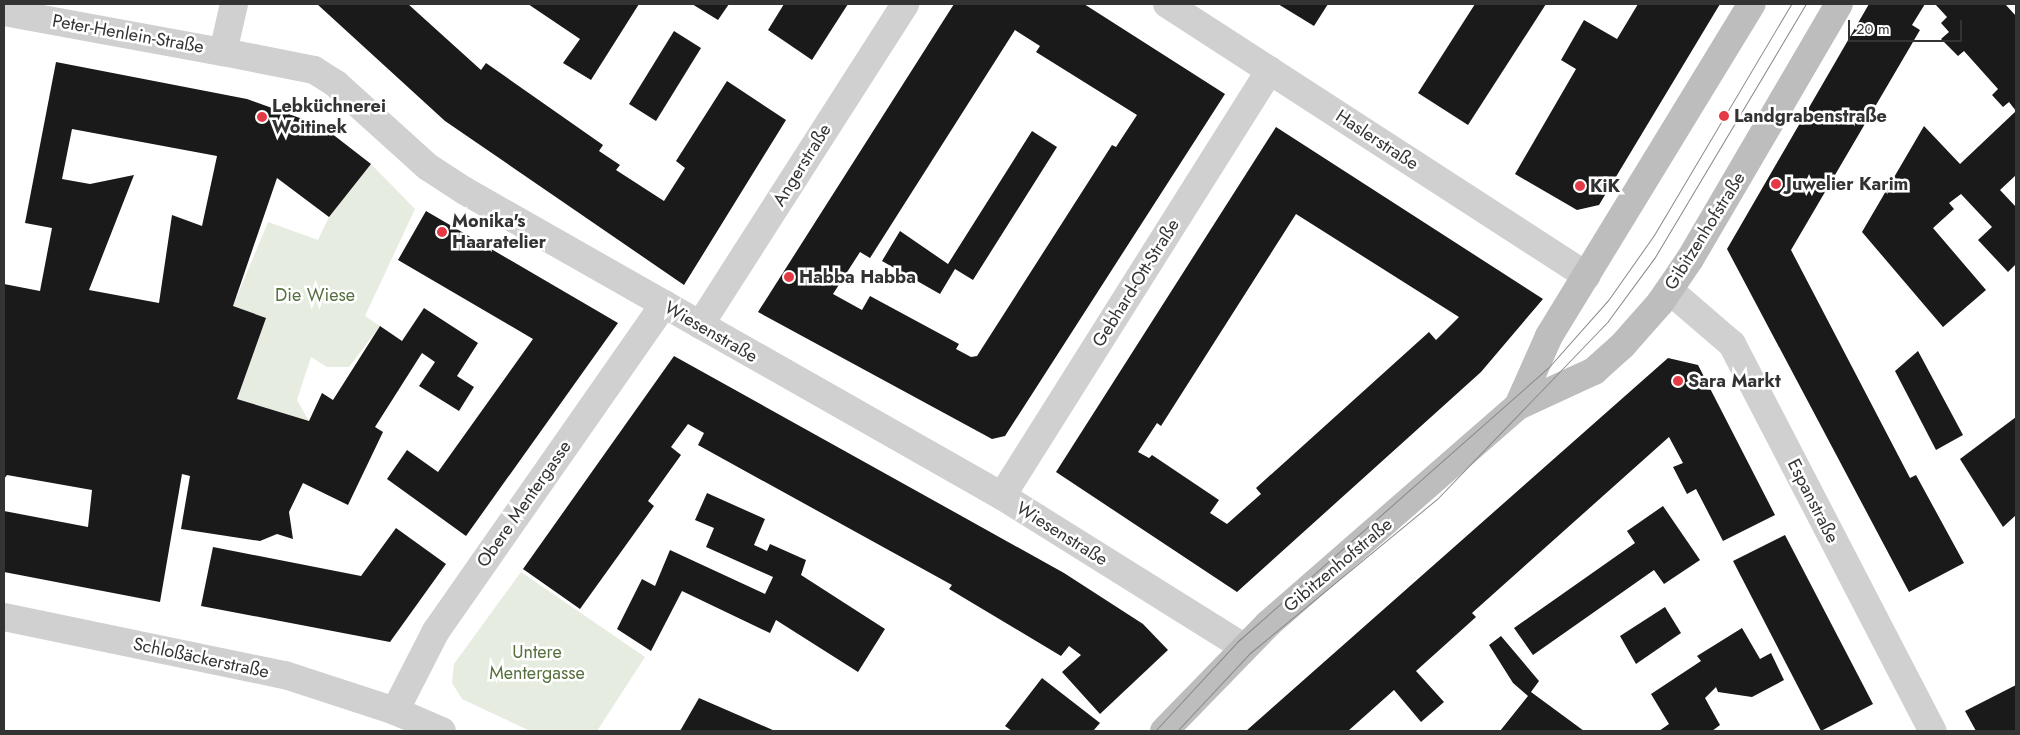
<!DOCTYPE html>
<meta charset="utf-8">
<style>
body{margin:0}
#map{position:relative;width:2020px;height:735px;overflow:hidden;background:#fff;font-family:Jost,sans-serif}
div>[style]{position:absolute}
.green>*{inset:0;background:#e6ecdf}
.building>*{inset:0;background:#1a1a1a}
.street>*{height:28px;margin:-14px;padding:0 14px;transform-origin:14px;border-radius:14px;background:#d0d0d0}
.secondary>*{height:28px;margin:-14px;padding:0 14px;transform-origin:14px;border-radius:14px;background:#bdbdbd}
.tram>*{height:1px;margin:-0.5px;padding:0 0.5px;transform-origin:0.5px;border-radius:0.5px;background:#888}
.dots>*{width:14px;height:14px;translate:-50% -50%;box-sizing:border-box;border:2px solid #fff;border-radius:50%}
span{translate:-50% -50%;white-space:nowrap;text-align:center;line-height:1.15;-webkit-text-stroke:5px #fff;paint-order:stroke}
.street-label{font-size:18px;color:#333}
.poi-label{font-size:18px;color:#333;font-weight:700}
.left{translate:0 -50%;text-align:left}
.park-label{font-size:18px;color:#56703f}
.frame{position:absolute;inset:0;border:5px solid #333;pointer-events:none}
.scale{position:absolute;left:1848px;top:20px;width:114px;height:22px;box-sizing:border-box;border:2px solid #333;border-top:0;padding-left:6px;font-size:15px;line-height:18px;white-space:nowrap;color:#333;-webkit-text-stroke:4px #fff;paint-order:stroke}
</style>
<div id="map">
<div class="green">
<i style="clip-path:polygon(371px 164px,415px 209px,365px 316px,380px 326px,349px 367px,327px 367px,311px 357px,297px 400px,309px 421px,237px 399px,233px 306px,268px 222px,318px 240px,329px 217px)"></i>
<i style="clip-path:polygon(521px 572px,645px 657px,597px 731px,530px 731px,462px 699px,452px 683px,454px 664px)"></i>
</div>
<div class="building">
<i style="clip-path:polygon(317px 4px,408px 4px,481px 70px,486px 63px,603px 145px,599px 151px,620px 165px,616px 170px,664px 201px,685px 168px,676px 161px,727px 81px,786px 120px,684px 285px,445px 121px)"></i>
<i style="clip-path:polygon(528px 4px,639px 4px,591px 80px,563px 63px,580px 39px)"></i>
<i style="clip-path:polygon(692px 4px,729px 4px,718px 20px)"></i>
<i style="clip-path:polygon(784px 4px,848px 4px,812px 60px,768px 30px)"></i>
<i style="clip-path:polygon(evenodd,954px 4px,1084px 4px,1225px 94px,1005px 436px,992px 439px,758px 312px,954px 4px,1015px 30px,1040px 46px,1036px 52px,1137px 115px,1116px 147px,1112px 145px,977px 356px,971px 357px,956px 349px,959px 344px,870px 296px,862px 310px,833px 294px,860px 252px,870px 258px,1015px 30px)"></i>
<i style="clip-path:polygon(1278px 4px,1328px 4px,1314px 26px)"></i>
<i style="clip-path:polygon(1475px 4px,1546px 4px,1468px 125px,1418px 93px)"></i>
<i style="clip-path:polygon(1638px 4px,1720px 4px,1599px 205px,1577px 210px,1515px 174px,1576px 69px,1561px 60px,1584px 20px,1617px 39px)"></i>
<i style="clip-path:polygon(1869px 4px,1925px 4px,1912px 25px,1920px 30px,1791px 250px,1910px 478px,1916px 475px,1964px 563px,1909px 592px,1727px 249px)"></i>
<i style="clip-path:polygon(1935px 4px,2005px 4px,2016px 16px,2016px 111px,2009px 102px,2003px 107px,1992px 95px,1998px 89px,1964px 51px,1958px 56px,1941px 39px,1949px 32px,1941px 23px,1947px 17px)"></i>
<i style="clip-path:polygon(674px 31px,701px 48px,656px 121px,629px 104px)"></i>
<i style="clip-path:polygon(evenodd,56px 62px,247px 99px,322px 126px,371px 164px,329px 217px,277px 178px,233px 306px,266px 318px,237px 399px,309px 421px,322px 393px,333px 400px,380px 326px,402px 341px,424px 308px,478px 343px,457px 376px,474px 387px,459px 411px,419px 386px,435px 362px,422px 353px,375px 427px,383px 432px,348px 505px,303px 483px,289px 512px,293px 539px,277px 534px,260px 541px,181px 529px,190px 476px,182px 474px,160px 602px,4px 572px,4px 511px,88px 527px,92px 490px,7px 475px,4px 479px,4px 284px,40px 291px,52px 228px,25px 223px,56px 62px,72px 129px,217px 156px,202px 226px,172px 215px,159px 303px,89px 290px,134px 175px,90px 184px,62px 179px,72px 129px)"></i>
<i style="clip-path:polygon(2016px 111px,2016px 175px,2000px 190px,2016px 207px,2016px 264px,2008px 272px,1978px 240px,1992px 227px,1961px 194px,1949px 203px,1954px 209px,1933px 228px,1986px 290px,1943px 327px,1862px 232px,1924px 126px,1960px 164px)"></i>
<i style="clip-path:polygon(evenodd,1276px 127px,1543px 299px,1481px 372px,1237px 592px,1056px 472px,1276px 127px,1296px 214px,1459px 317px,1436px 340px,1429px 332px,1256px 488px,1261px 494px,1227px 524px,1210px 513px,1219px 500px,1152px 455px,1149px 458px,1138px 452px,1157px 423px,1161px 426px,1296px 214px)"></i>
<i style="clip-path:polygon(1032px 131px,1057px 147px,973px 280px,955px 269px,940px 294px,882px 261px,900px 231px,948px 264px)"></i>
<i style="clip-path:polygon(426px 211px,618px 323px,466px 536px,387px 479px,407px 450px,438px 472px,533px 339px,398px 260px)"></i>
<i style="clip-path:polygon(1918px 351px,1963px 435px,1936px 450px,1895px 371px)"></i>
<i style="clip-path:polygon(674px 356px,1064px 573px,1143px 624px,1168px 650px,1100px 714px,1062px 672px,1081px 655px,1069px 646px,1061px 656px,949px 589px,952px 585px,698px 445px,704px 433px,688px 424px,671px 447px,681px 455px,648px 501px,654px 506px,580px 609px,523px 569px)"></i>
<i style="clip-path:polygon(1668px 358px,1698px 365px,1775px 515px,1723px 541px,1696px 489px,1687px 494px,1673px 467px,1683px 463px,1669px 437px,1472px 613px,1476px 617px,1416px 671px,1444px 702px,1421px 722px,1394px 690px,1348px 731px,1246px 731px)"></i>
<i style="clip-path:polygon(2016px 417px,2016px 515px,2003px 527px,1960px 459px)"></i>
<i style="clip-path:polygon(707px 493px,765px 519px,754px 545px,767px 551px,770px 544px,806px 560px,801px 575px,885px 629px,858px 672px,776px 620px,770px 633px,682px 591px,651px 651px,617px 629px,642px 579px,655px 586px,670px 550px,765px 594px,773px 577px,706px 547px,714px 528px,695px 520px)"></i>
<i style="clip-path:polygon(1663px 506px,1700px 560px,1664px 584px,1654px 570px,1533px 655px,1514px 628px,1635px 543px,1627px 531px)"></i>
<i style="clip-path:polygon(396px 528px,446px 564px,390px 642px,201px 606px,213px 547px,361px 576px)"></i>
<i style="clip-path:polygon(1785px 535px,1873px 704px,1821px 731px,1733px 561px)"></i>
<i style="clip-path:polygon(1665px 607px,1681px 633px,1636px 664px,1620px 636px)"></i>
<i style="clip-path:polygon(1742px 628px,1760px 659px,1771px 653px,1784px 680px,1752px 697px,1718px 692px,1716px 687px,1705px 698px,1720px 725px,1712px 731px,1659px 731px,1669px 724px,1651px 694px,1701px 661px,1697px 656px)"></i>
<i style="clip-path:polygon(1501px 636px,1539px 681px,1531px 692px,1584px 731px,1500px 731px,1528px 696px,1513px 683px,1489px 645px)"></i>
<i style="clip-path:polygon(1042px 678px,1100px 723px,1093px 731px,1012px 731px,1005px 726px)"></i>
<i style="clip-path:polygon(2016px 685px,2016px 731px,1976px 731px,1965px 711px)"></i>
<i style="clip-path:polygon(699px 698px,775px 731px,680px 731px)"></i>
</div>
<div class="street">
<i style="left:234px;top:4px;width:49px;rotate:102.9deg"></i>
<i style="left:223px;top:52px;width:93px;rotate:11.2deg"></i>
<i style="left:314px;top:70px;width:26px;rotate:32deg"></i>
<i style="left:336px;top:84px;width:124px;rotate:42.1deg"></i>
<i style="left:428px;top:167px;width:44px;rotate:33deg"></i>
<i style="left:465px;top:191px;width:618px;rotate:29.6deg"></i>
<i style="left:1002px;top:496px;width:285px;rotate:32deg"></i>
<i style="left:1167px;top:4px;width:500px;rotate:32.93deg"></i>
<i style="left:4px;top:12px;width:223px;rotate:10.4deg"></i>
<i style="left:1669px;top:290px;width:83px;rotate:40.6deg"></i>
<i style="left:1732px;top:344px;width:436px;rotate:62.6deg"></i>
<i style="left:700px;top:325px;width:381px;rotate:-57.4deg"></i>
<i style="left:1002px;top:496px;width:503px;rotate:-57.83deg"></i>
<i style="left:4px;top:617px;width:287px;rotate:11.7deg"></i>
<i style="left:285px;top:675px;width:116px;rotate:18.1deg"></i>
<i style="left:395px;top:711px;width:51px;rotate:23.1deg"></i>
<i style="left:395px;top:711px;width:90px;rotate:-62.9deg"></i>
<i style="left:436px;top:631px;width:399px;rotate:-55.1deg"></i>
</div>
<div class="secondary">
<i style="left:1518px;top:406px;width:77px;rotate:-66.1deg"></i>
<i style="left:1549px;top:336px;width:389px;rotate:-58.6deg"></i>
<i style="left:1164px;top:731px;width:149px;rotate:-45.8deg"></i>
<i style="left:1268px;top:624px;width:332px;rotate:-41.1deg"></i>
<i style="left:1518px;top:406px;width:84px;rotate:-24.7deg"></i>
<i style="left:1594px;top:371px;width:38px;rotate:-42deg"></i>
<i style="left:1622px;top:346px;width:57px;rotate:-48.5deg"></i>
<i style="left:1660px;top:303px;width:53px;rotate:-55.7deg"></i>
<i style="left:1690px;top:259px;width:295px;rotate:-59.7deg"></i>
</div>
<div class="tram">
<i style="left:1155px;top:731px;width:121px;rotate:-47.3deg"></i>
<i style="left:1237px;top:642px;width:414px;rotate:-41.4deg"></i>
<i style="left:1548px;top:368px;width:92px;rotate:-48.5deg"></i>
<i style="left:1609px;top:299px;width:78px;rotate:-54.9deg"></i>
<i style="left:1654px;top:235px;width:269px;rotate:-59.3deg"></i>
<i style="left:1177px;top:731px;width:107px;rotate:-46.9deg"></i>
<i style="left:1250px;top:653px;width:242px;rotate:-39.5deg"></i>
<i style="left:1437px;top:499px;width:247px;rotate:-46.1deg"></i>
<i style="left:1608px;top:321px;width:79px;rotate:-53.7deg"></i>
<i style="left:1655px;top:257px;width:295px;rotate:-59.2deg"></i>
</div>
<div class="dots">
<i style="left:1724px;top:116px;background:#e63946"></i>
<i style="left:262px;top:117px;background:#e63946"></i>
<i style="left:1776px;top:184px;background:#e63946"></i>
<i style="left:1580px;top:186px;background:#e63946"></i>
<i style="left:442px;top:232px;background:#e63946"></i>
<i style="left:789px;top:277px;background:#e63946"></i>
<i style="left:1678px;top:381px;background:#e63946"></i>
</div>
<div class="street-label">
<span style="left:128px;top:34px;rotate:10deg">Peter-Henlein-Straße</span>
<span style="left:1377px;top:140px;rotate:33deg">Haslerstraße</span>
<span style="left:802px;top:165px;rotate:-58deg">Angerstraße</span>
<span style="left:1705px;top:231px;rotate:-58deg">Gibitzenhofstraße</span>
<span style="left:1136px;top:283px;rotate:-58deg">Gebhard-Ott-Straße</span>
<span style="left:711px;top:332px;rotate:30deg">Wiesenstraße</span>
<span style="left:1813px;top:501px;rotate:63deg">Espanstraße</span>
<span style="left:524px;top:504px;rotate:-55deg">Obere Mentergasse</span>
<span style="left:1062px;top:534px;rotate:32deg">Wiesenstraße</span>
<span style="left:1338px;top:565px;rotate:-40deg">Gibitzenhofstraße</span>
<span style="left:201px;top:658px;rotate:12deg">Schloßäckerstraße</span>
</div>
<div class="poi-label">
<span class="left" style="left:272px;top:117px">Lebküchnerei<br>Woitinek</span>
<span class="left" style="left:1734px;top:116px">Landgrabenstraße</span>
<span class="left" style="left:1786px;top:184px">Juwelier Karim</span>
<span class="left" style="left:1590px;top:186px">KiK</span>
<span class="left" style="left:452px;top:232px">Monika's<br>Haaratelier</span>
<span class="left" style="left:799px;top:277px">Habba Habba</span>
<span class="left" style="left:1688px;top:381px">Sara Markt</span>
</div>
<div class="park-label">
<span style="left:315px;top:295px">Die Wiese</span>
<span style="left:537px;top:663px">Untere<br>Mentergasse</span>
</div>
<div class="frame"></div>
<div class="scale">20 m</div>
</div>
